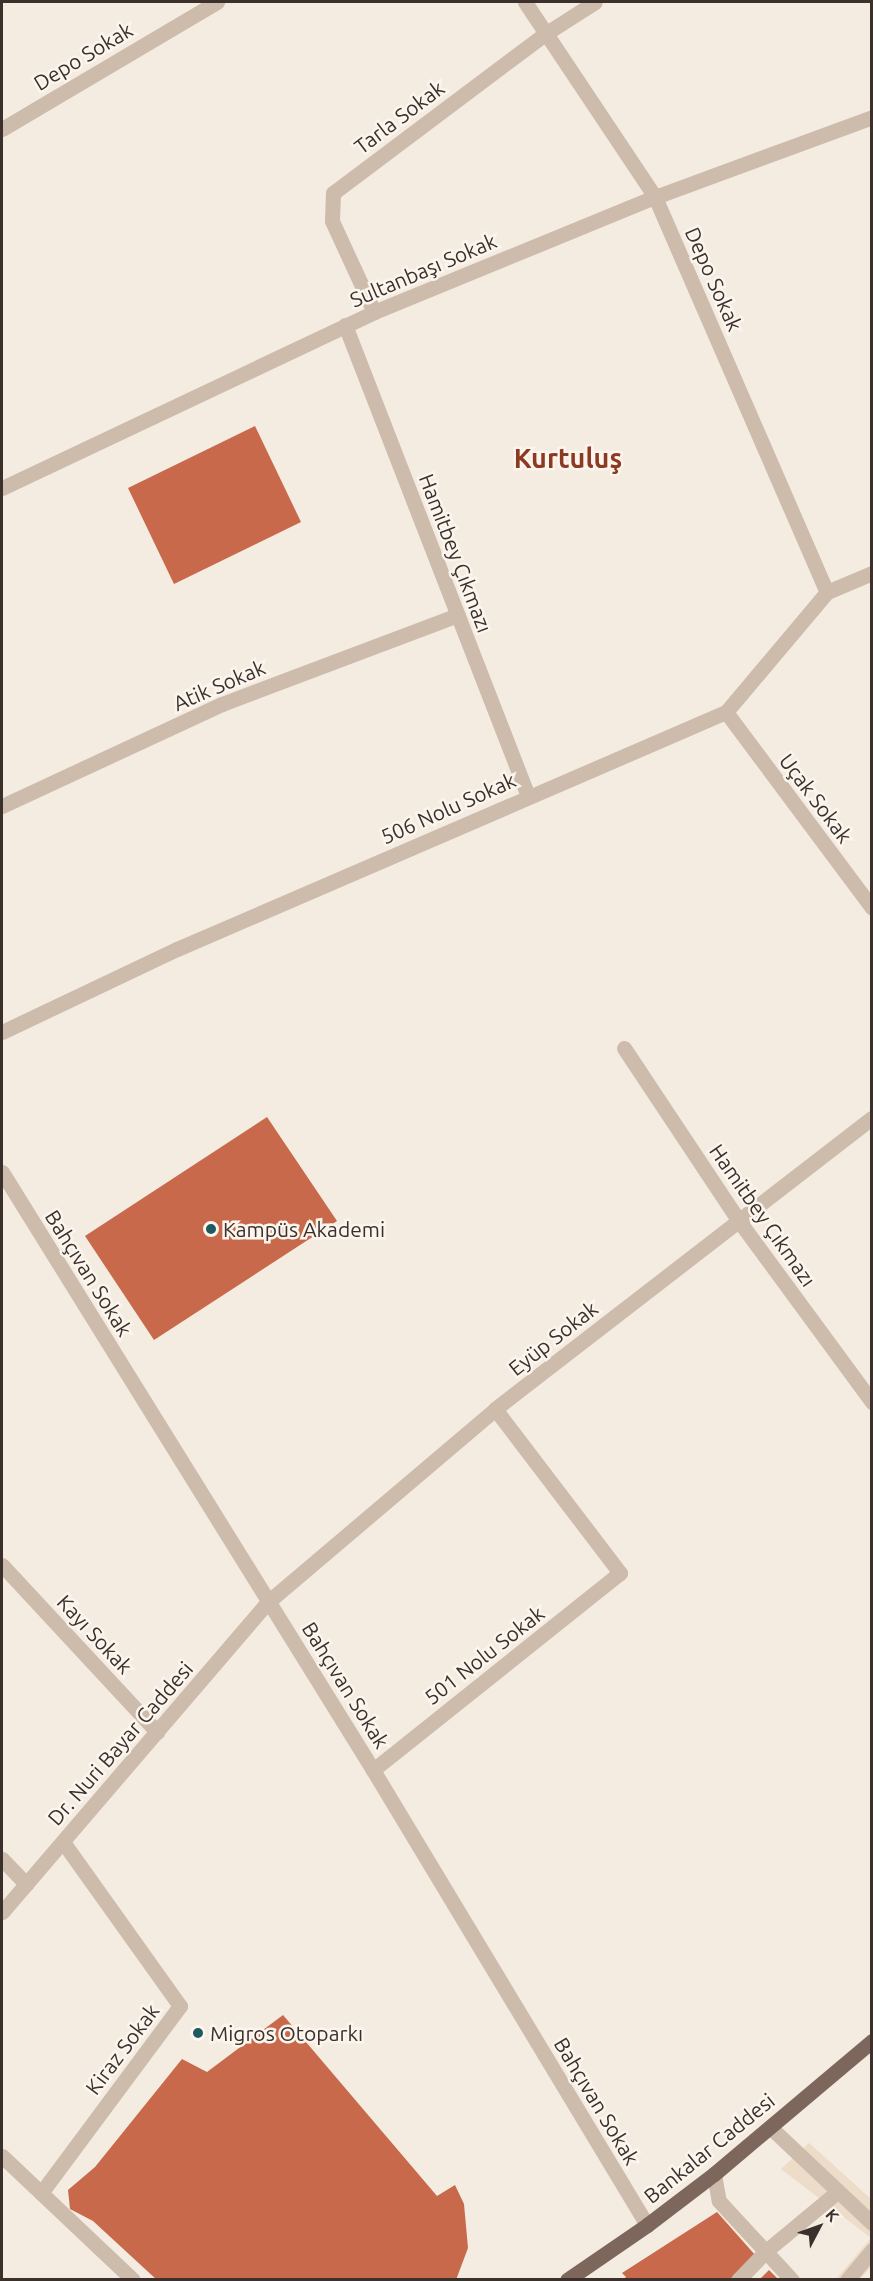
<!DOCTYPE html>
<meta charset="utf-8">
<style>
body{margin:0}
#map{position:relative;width:873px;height:2281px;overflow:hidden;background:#f4ebe1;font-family:Ubuntu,sans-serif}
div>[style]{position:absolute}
.plaza>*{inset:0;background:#ecdcc8}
.building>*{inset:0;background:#c8694b}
.minor>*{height:15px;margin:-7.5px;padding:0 7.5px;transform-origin:7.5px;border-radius:7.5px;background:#cdbbac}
.major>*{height:15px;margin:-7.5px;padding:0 7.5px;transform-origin:7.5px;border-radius:7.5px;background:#7d675c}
.dots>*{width:16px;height:16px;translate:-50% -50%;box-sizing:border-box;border:3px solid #fbf5ee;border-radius:50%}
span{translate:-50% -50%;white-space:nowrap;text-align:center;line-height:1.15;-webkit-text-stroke:5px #fbf5ee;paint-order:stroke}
.street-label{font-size:21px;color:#3b302b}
.poi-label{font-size:21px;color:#3b302b}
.left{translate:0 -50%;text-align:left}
.district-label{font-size:27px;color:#8c3b22;font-weight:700}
.frame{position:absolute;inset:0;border:3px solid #3b302b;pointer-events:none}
.north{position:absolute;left:789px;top:2197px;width:60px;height:60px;-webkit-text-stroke:4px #fbf5ee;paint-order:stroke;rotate:49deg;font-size:16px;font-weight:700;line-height:24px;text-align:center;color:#3b302b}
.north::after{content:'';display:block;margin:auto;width:21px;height:27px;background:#3b302b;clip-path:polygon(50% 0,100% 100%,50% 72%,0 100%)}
</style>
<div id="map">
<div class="plaza">
<i style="clip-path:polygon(809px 2143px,871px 2199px,871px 2267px,860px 2279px,836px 2279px,871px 2238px,781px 2169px)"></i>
</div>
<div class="building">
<i style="clip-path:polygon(255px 426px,301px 522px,174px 584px,128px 488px)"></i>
<i style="clip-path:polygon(267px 1117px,337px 1221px,154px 1340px,85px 1236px)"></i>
<i style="clip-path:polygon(283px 2015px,437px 2196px,455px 2185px,464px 2204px,468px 2248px,456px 2280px,157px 2280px,93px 2221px,70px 2209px,68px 2190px,95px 2167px,182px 2059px,207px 2072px)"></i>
<i style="clip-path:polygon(717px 2212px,756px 2256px,732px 2280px,623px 2280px,626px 2277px,622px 2273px)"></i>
<i style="clip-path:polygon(769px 2270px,779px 2280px,759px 2280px)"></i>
</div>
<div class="minor">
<i style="left:525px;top:2px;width:234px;rotate:56.3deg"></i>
<i style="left:655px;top:197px;width:431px;rotate:66.5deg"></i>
<i style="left:2px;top:129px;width:250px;rotate:-30.6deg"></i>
<i style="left:374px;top:312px;width:100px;rotate:-114.8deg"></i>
<i style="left:332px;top:221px;width:28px;rotate:-88deg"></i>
<i style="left:333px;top:193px;width:265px;rotate:-36.9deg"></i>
<i style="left:545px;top:34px;width:59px;rotate:-32.6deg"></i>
<i style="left:345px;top:325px;width:505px;rotate:68.77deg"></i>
<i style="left:2px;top:488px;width:412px;rotate:-25.3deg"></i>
<i style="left:374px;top:312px;width:304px;rotate:-22.3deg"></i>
<i style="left:655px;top:197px;width:231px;rotate:-20.2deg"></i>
<i style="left:726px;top:712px;width:244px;rotate:53.3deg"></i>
<i style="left:2px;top:806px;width:242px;rotate:-24.9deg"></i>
<i style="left:222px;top:704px;width:252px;rotate:-20.7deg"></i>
<i style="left:2px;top:1032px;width:194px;rotate:-25.4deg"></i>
<i style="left:177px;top:949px;width:598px;rotate:-23.35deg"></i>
<i style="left:726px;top:712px;width:157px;rotate:-49.9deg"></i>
<i style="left:827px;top:592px;width:49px;rotate:-22.9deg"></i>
<i style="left:624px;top:1048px;width:208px;rotate:56.4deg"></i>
<i style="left:739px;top:1221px;width:225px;rotate:53.7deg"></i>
<i style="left:2px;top:1172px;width:704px;rotate:58.18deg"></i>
<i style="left:373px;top:1770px;width:531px;rotate:58.94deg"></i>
<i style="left:2px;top:1565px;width:228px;rotate:47.1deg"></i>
<i style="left:373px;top:1770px;width:316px;rotate:-38.6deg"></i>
<i style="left:620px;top:1573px;width:206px;rotate:-127.3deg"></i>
<i style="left:2px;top:1859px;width:35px;rotate:46deg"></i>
<i style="left:2px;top:1912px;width:410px;rotate:-49.4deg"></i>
<i style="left:269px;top:1601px;width:297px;rotate:-40.3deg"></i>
<i style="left:495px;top:1409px;width:476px;rotate:-37.7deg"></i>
<i style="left:770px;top:2127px;width:140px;rotate:43.3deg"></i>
<i style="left:2px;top:2156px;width:180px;rotate:43.4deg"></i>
<i style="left:714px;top:2174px;width:27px;rotate:80deg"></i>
<i style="left:719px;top:2201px;width:108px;rotate:47.3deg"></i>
<i style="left:41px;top:2193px;width:233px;rotate:-53.4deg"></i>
<i style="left:180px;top:2006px;width:201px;rotate:-125.5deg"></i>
<i style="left:738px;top:2280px;width:40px;rotate:-46deg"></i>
<i style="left:766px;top:2251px;width:92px;rotate:-39.7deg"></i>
<i style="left:847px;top:2280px;width:39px;rotate:-50deg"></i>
</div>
<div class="major">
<i style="left:567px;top:2280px;width:97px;rotate:-34.5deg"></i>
<i style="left:647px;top:2225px;width:84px;rotate:-37.3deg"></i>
<i style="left:714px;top:2174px;width:207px;rotate:-40.1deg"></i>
</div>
<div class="dots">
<i style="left:211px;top:1229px;background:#1f5a5e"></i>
<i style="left:198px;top:2033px;background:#1f5a5e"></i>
</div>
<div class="street-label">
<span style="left:83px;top:56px;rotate:-31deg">Depo Sokak</span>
<span style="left:399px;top:117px;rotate:-37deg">Tarla Sokak</span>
<span style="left:423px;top:270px;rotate:-23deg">Sultanbaşı Sokak</span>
<span style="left:714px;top:279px;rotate:66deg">Depo Sokak</span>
<span style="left:456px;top:553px;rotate:69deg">Hamitbey Çıkmazı</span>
<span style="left:219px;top:685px;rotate:-23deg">Atik Sokak</span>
<span style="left:816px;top:798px;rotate:53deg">Uçak Sokak</span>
<span style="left:448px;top:808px;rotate:-24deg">506 Nolu Sokak</span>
<span style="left:763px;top:1215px;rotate:55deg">Hamitbey Çıkmazı</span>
<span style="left:89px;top:1273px;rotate:58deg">Bahçıvan Sokak</span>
<span style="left:553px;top:1338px;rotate:-38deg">Eyüp Sokak</span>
<span style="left:95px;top:1634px;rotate:47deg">Kayı Sokak</span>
<span style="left:484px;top:1655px;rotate:-38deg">501 Nolu Sokak</span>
<span style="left:346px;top:1685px;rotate:58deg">Bahçıvan Sokak</span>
<span style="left:120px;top:1743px;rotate:-49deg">Dr. Nuri Bayar Caddesi</span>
<span style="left:122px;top:2049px;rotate:-53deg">Kiraz Sokak</span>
<span style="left:597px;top:2101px;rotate:59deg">Bahçıvan Sokak</span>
<span style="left:709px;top:2148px;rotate:-39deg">Bankalar Caddesi</span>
</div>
<div class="poi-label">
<span class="left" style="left:223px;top:1229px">Kampüs Akademi</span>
<span class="left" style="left:210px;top:2033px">Migros Otoparkı</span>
</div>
<div class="district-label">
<span style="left:568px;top:459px">Kurtuluş</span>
</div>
<div class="frame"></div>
<div class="north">K</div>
</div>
